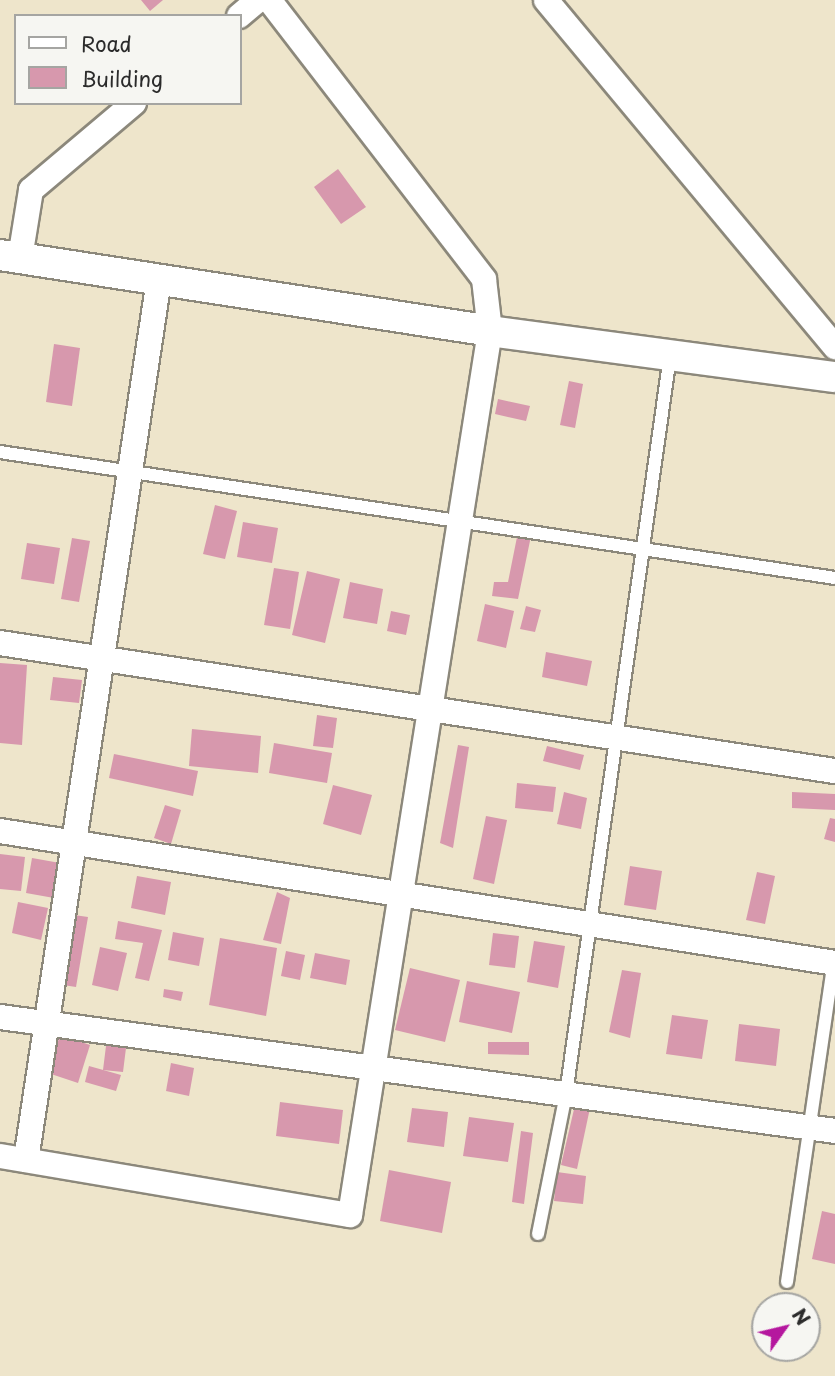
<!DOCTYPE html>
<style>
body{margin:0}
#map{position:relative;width:835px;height:1376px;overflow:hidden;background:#eee5cb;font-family:"Playpen Sans",sans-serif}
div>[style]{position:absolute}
.building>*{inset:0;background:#d798ad}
.roads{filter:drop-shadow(2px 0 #8c887b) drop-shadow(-2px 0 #8c887b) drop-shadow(0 2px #8c887b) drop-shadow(0 -2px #8c887b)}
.service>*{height:12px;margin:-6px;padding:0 6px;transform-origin:6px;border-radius:6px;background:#fff}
.minor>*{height:24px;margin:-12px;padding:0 12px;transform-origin:12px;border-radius:12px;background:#fff}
.tertiary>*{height:30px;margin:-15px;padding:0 15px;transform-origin:15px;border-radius:15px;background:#fff}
span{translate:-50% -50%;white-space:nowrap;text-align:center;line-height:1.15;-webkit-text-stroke:5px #f6f6f2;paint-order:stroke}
.legend{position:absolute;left:14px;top:14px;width:228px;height:91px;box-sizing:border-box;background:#f6f6f2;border:2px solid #a5a5a2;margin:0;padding:9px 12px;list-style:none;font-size:21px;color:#2b2b2b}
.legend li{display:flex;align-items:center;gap:14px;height:35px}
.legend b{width:35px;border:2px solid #a5a5a2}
.north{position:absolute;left:751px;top:1292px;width:70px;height:70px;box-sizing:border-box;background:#f6f6f2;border:2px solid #a5a5a2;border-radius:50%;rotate:56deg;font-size:19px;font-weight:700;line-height:28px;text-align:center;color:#2b2b2b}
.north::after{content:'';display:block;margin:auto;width:24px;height:32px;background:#b5179e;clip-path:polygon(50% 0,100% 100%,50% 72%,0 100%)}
</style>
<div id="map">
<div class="building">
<i style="clip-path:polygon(141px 0,163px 0,150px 11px)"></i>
<i style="clip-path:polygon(338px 169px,366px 207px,341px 224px,314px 187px)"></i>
<i style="clip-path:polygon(54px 344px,80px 348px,72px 406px,46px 402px)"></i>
<i style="clip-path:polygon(569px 381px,583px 384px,575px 428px,560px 425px)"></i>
<i style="clip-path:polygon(498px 399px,530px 406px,526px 421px,495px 414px)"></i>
<i style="clip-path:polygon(215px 505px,237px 511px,225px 559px,203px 554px)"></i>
<i style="clip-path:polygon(243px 522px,278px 528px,272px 563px,237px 557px)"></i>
<i style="clip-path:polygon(518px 532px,531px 536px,518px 599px,492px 596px,494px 582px,508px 582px)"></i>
<i style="clip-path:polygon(72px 538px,90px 541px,79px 602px,61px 599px)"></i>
<i style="clip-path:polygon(27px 543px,60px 548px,54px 584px,21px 579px)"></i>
<i style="clip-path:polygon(274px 568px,299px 572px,290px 629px,264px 625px)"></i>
<i style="clip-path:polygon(307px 571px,340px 579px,325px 643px,292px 635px)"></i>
<i style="clip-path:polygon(350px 582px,383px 589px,377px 624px,343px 618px)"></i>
<i style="clip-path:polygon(485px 604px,514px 611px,506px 648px,477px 641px)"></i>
<i style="clip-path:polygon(526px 606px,541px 610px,535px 632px,520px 629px)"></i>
<i style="clip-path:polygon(391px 611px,410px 615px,406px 635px,387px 631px)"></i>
<i style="clip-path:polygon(546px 652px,592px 661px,587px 686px,542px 677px)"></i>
<i style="clip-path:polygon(0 663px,27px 665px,22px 745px,0 743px)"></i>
<i style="clip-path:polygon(53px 677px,82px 680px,79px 703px,50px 700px)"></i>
<i style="clip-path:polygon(317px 715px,337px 718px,333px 748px,313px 746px)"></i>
<i style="clip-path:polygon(192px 729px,261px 736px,258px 773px,189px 766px)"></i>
<i style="clip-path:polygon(274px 743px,332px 753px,327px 783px,269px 773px)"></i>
<i style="clip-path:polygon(458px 745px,469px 747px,453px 848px,440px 843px)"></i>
<i style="clip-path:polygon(547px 746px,584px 755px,580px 770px,543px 761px)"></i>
<i style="clip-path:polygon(114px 754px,198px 771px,193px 796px,109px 778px)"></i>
<i style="clip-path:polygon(517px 783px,556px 787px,553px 812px,515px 808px)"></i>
<i style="clip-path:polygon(333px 785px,372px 795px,361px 835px,323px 824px)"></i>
<i style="clip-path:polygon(564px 792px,587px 798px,581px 829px,557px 824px)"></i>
<i style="clip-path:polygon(792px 792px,835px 794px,835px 810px,792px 808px)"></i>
<i style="clip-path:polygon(165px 805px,181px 810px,171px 844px,154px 838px)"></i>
<i style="clip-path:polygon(486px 816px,507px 820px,494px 884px,473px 879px)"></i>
<i style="clip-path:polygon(830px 818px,835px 819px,835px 842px,824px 839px)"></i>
<i style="clip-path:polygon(0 854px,25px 857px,21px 891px,0 889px)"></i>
<i style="clip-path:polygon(32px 858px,60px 863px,54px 898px,26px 893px)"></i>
<i style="clip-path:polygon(630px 866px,662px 871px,656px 910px,624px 905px)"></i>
<i style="clip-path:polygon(757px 872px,775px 876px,765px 924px,746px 920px)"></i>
<i style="clip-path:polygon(137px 876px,171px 882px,165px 915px,131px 908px)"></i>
<i style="clip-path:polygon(277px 892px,290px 898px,281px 944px,263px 940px)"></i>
<i style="clip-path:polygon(18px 902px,48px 908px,41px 940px,12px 933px)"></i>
<i style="clip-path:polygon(74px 915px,88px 917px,76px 987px,63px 985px)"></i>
<i style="clip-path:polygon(118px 921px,162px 930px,149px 981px,135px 978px,143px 943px,115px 939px)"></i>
<i style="clip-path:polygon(173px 932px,204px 938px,199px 966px,168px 960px)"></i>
<i style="clip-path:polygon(493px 933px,519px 936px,515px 968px,489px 965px)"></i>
<i style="clip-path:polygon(220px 938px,277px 948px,266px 1016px,209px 1005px)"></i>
<i style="clip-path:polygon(534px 941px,565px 946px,558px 988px,527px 982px)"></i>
<i style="clip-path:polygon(100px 947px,127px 953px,118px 991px,92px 985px)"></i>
<i style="clip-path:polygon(286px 951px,305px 955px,300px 980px,281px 976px)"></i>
<i style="clip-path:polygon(315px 953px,350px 960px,346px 985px,310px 978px)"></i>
<i style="clip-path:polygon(410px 968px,460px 980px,445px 1042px,395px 1030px)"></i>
<i style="clip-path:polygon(622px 970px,641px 973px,630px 1038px,609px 1032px)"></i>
<i style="clip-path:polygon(467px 981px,520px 992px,512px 1033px,459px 1022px)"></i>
<i style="clip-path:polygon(164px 989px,183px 992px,181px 1001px,163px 997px)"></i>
<i style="clip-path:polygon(672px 1015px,708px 1020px,702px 1059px,666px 1054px)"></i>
<i style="clip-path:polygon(739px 1024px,780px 1029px,776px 1066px,735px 1061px)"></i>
<i style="clip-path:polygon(60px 1035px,90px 1045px,78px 1083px,48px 1073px)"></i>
<i style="clip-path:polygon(107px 1038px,127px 1040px,123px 1072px,103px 1070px)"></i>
<i style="clip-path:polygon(488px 1042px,529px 1042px,529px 1055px,488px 1054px)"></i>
<i style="clip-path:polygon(171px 1063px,194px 1068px,189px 1096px,166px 1091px)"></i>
<i style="clip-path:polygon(89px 1066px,121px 1075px,116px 1091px,85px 1082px)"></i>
<i style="clip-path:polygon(280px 1102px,343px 1110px,339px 1144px,276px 1136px)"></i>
<i style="clip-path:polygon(575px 1105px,590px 1108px,577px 1169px,561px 1165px)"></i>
<i style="clip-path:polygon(412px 1108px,448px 1112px,444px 1147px,407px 1142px)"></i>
<i style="clip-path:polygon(469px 1117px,514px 1123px,508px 1162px,463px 1156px)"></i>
<i style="clip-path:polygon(521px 1131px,533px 1133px,524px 1204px,512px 1202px)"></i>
<i style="clip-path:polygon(389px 1170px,451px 1182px,442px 1233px,380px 1221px)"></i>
<i style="clip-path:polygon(557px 1172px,586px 1176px,583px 1204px,554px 1201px)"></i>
<i style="clip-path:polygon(822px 1211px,835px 1214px,835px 1264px,812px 1259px)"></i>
</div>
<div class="roads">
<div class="service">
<i style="left:0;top:452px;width:844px;rotate:8.58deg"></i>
<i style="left:538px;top:1234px;width:143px;rotate:-78.7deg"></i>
<i style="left:566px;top:1094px;width:745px;rotate:-81.98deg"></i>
<i style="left:787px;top:1282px;width:325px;rotate:-81.7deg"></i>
</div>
<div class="minor">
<i style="left:546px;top:0;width:452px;rotate:50.2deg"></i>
<i style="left:239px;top:16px;width:25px;rotate:-40deg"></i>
<i style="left:20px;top:258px;width:69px;rotate:-80.8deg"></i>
<i style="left:31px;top:190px;width:135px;rotate:-40.2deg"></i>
<i style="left:0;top:643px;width:845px;rotate:8.72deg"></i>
<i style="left:0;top:831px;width:845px;rotate:8.98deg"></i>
<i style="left:0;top:1017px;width:843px;rotate:7.77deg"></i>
<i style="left:0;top:1156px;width:355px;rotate:9.6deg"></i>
<i style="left:350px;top:1215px;width:895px;rotate:-81deg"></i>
<i style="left:490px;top:331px;width:52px;rotate:-96.6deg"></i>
<i style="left:484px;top:279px;width:352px;rotate:-127.6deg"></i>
<i style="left:26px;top:1160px;width:890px;rotate:-81.41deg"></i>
</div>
<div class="tertiary">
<i style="left:0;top:255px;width:496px;rotate:8.8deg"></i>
<i style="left:490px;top:331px;width:348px;rotate:7.6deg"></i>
</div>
</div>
<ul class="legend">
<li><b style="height:9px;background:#fff"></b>Road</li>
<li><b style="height:19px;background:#d798ad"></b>Building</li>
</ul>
<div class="north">N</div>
</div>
